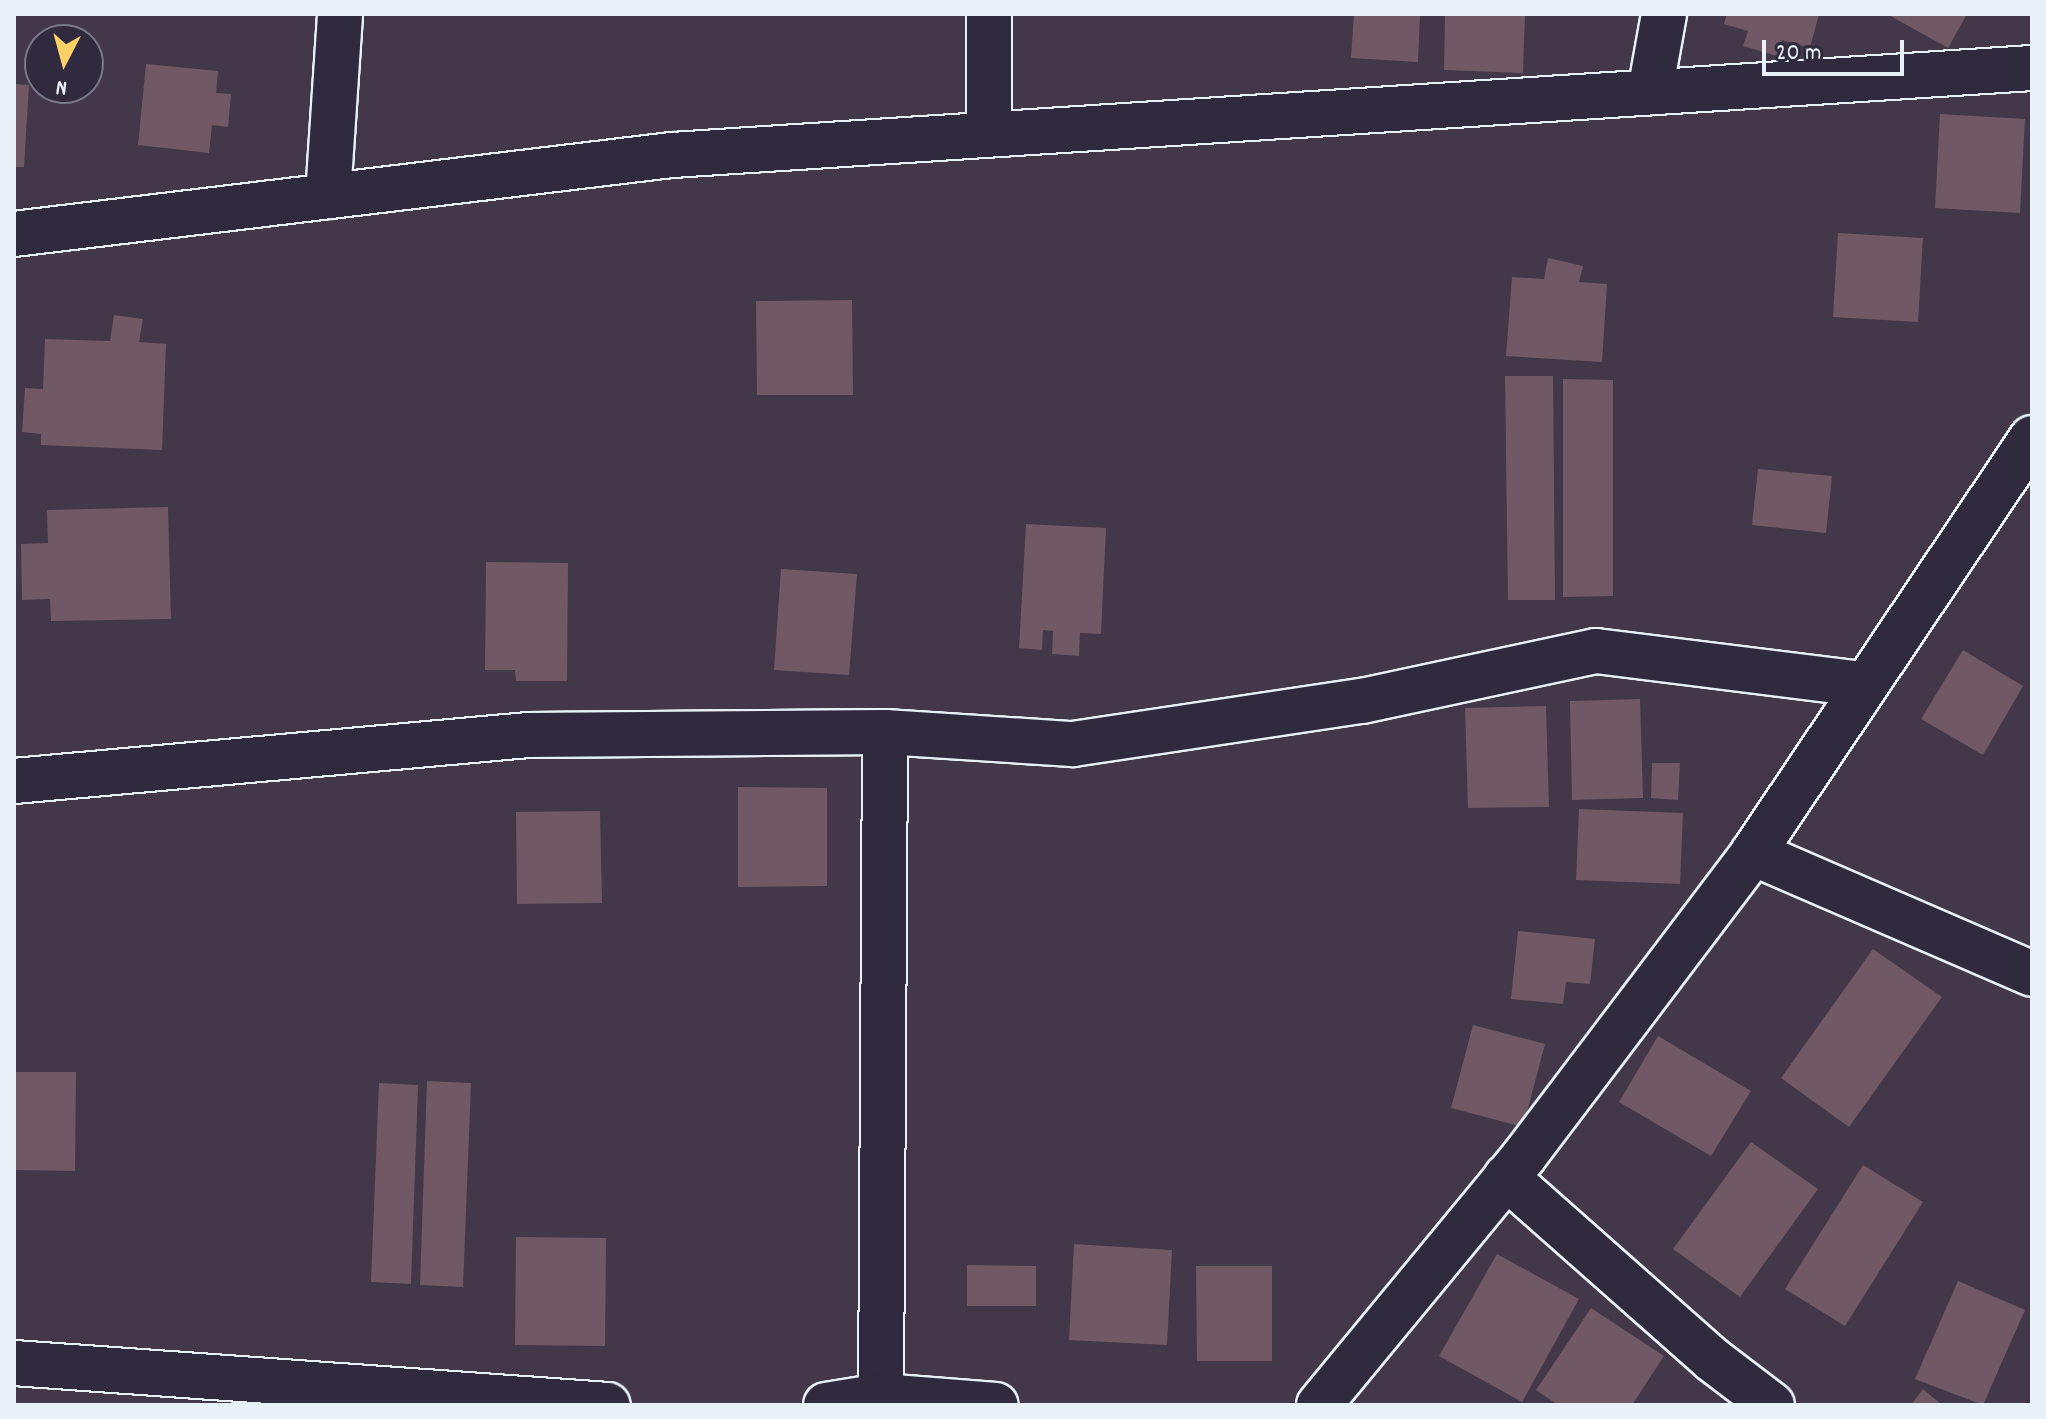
<!DOCTYPE html>
<style>
body{margin:0}
#map{position:relative;width:2046px;height:1419px;overflow:hidden;background:#423849;font-family:Dekko,sans-serif}
div>[style]{position:absolute}
.building>*{inset:0;background:#705864}
.roads{filter:drop-shadow(2px 0 #e8f1f8) drop-shadow(-2px 0 #e8f1f8) drop-shadow(0 2px #e8f1f8) drop-shadow(0 -2px #e8f1f8)}
.minor>*{height:44px;margin:-22px;padding:0 22px;transform-origin:22px;border-radius:22px;background:#2f2a3d}
span{translate:-50% -50%;white-space:nowrap;text-align:center;line-height:1.15;-webkit-text-stroke:7px #2f2a3d;paint-order:stroke}
.frame{position:absolute;inset:0;border:16px solid #e8f1f8;pointer-events:none}
.north{position:absolute;left:24px;top:24px;width:80px;height:80px;box-sizing:border-box;background:#2f2a3d;border:2px solid #797a88;border-radius:50%;rotate:186deg;font-size:22px;font-weight:700;line-height:32px;text-align:center;color:#e8f1f8}
.north::after{content:'';display:block;margin:auto;width:28px;height:36px;background:#ffd166;clip-path:polygon(50% 0,100% 100%,50% 72%,0 100%)}
.scale{position:absolute;left:1762px;top:40px;width:142px;height:36px;box-sizing:border-box;border:4px solid #e8f1f8;border-top:0;padding-left:10px;font-size:24px;line-height:28px;white-space:nowrap;color:#e8f1f8;-webkit-text-stroke:6px #2f2a3d;paint-order:stroke}
</style>
<div id="map">
<div class="building">
<i style="clip-path:polygon(1354px 14px,1420px 14px,1418px 62px,1351px 58px)"></i>
<i style="clip-path:polygon(1445px 14px,1525px 14px,1523px 73px,1444px 70px)"></i>
<i style="clip-path:polygon(1727px 14px,1819px 14px,1810px 48px,1782px 40px,1777px 56px,1743px 46px,1748px 31px,1724px 24px)"></i>
<i style="clip-path:polygon(1887px 14px,1967px 14px,1948px 48px)"></i>
<i style="clip-path:polygon(146px 64px,218px 71px,216px 93px,231px 94px,228px 127px,212px 125px,209px 153px,138px 145px)"></i>
<i style="clip-path:polygon(14px 84px,29px 85px,24px 167px,14px 167px)"></i>
<i style="clip-path:polygon(1940px 114px,2025px 119px,2020px 213px,1935px 208px)"></i>
<i style="clip-path:polygon(1838px 233px,1923px 238px,1918px 322px,1833px 317px)"></i>
<i style="clip-path:polygon(1548px 258px,1583px 266px,1579px 282px,1607px 284px,1602px 362px,1506px 356px,1512px 277px,1544px 279px)"></i>
<i style="clip-path:polygon(852px 300px,853px 395px,757px 395px,756px 301px)"></i>
<i style="clip-path:polygon(114px 315px,143px 319px,139px 342px,166px 344px,162px 450px,41px 445px,41px 434px,22px 432px,25px 388px,43px 389px,45px 339px,110px 341px)"></i>
<i style="clip-path:polygon(1505px 376px,1553px 376px,1555px 600px,1508px 600px)"></i>
<i style="clip-path:polygon(1563px 379px,1613px 380px,1613px 596px,1563px 597px)"></i>
<i style="clip-path:polygon(1758px 469px,1832px 476px,1826px 533px,1752px 525px)"></i>
<i style="clip-path:polygon(168px 507px,171px 619px,51px 621px,50px 599px,22px 600px,21px 544px,48px 543px,47px 510px)"></i>
<i style="clip-path:polygon(1026px 524px,1106px 528px,1101px 634px,1080px 633px,1079px 656px,1052px 654px,1053px 631px,1043px 630px,1042px 650px,1019px 648px)"></i>
<i style="clip-path:polygon(486px 562px,568px 563px,567px 681px,516px 681px,515px 670px,485px 670px)"></i>
<i style="clip-path:polygon(781px 569px,857px 574px,849px 675px,774px 670px)"></i>
<i style="clip-path:polygon(1963px 650px,2023px 686px,1983px 755px,1921px 719px)"></i>
<i style="clip-path:polygon(1640px 699px,1643px 798px,1572px 800px,1570px 701px)"></i>
<i style="clip-path:polygon(1546px 706px,1549px 807px,1468px 808px,1465px 708px)"></i>
<i style="clip-path:polygon(1652px 763px,1680px 763px,1678px 800px,1651px 798px)"></i>
<i style="clip-path:polygon(738px 787px,827px 788px,827px 886px,738px 887px)"></i>
<i style="clip-path:polygon(1579px 809px,1683px 813px,1680px 884px,1576px 880px)"></i>
<i style="clip-path:polygon(600px 811px,602px 903px,517px 904px,516px 812px)"></i>
<i style="clip-path:polygon(1518px 931px,1595px 939px,1590px 984px,1566px 982px,1563px 1004px,1511px 999px)"></i>
<i style="clip-path:polygon(1873px 949px,1942px 997px,1849px 1127px,1781px 1078px)"></i>
<i style="clip-path:polygon(1473px 1025px,1545px 1044px,1523px 1127px,1451px 1108px)"></i>
<i style="clip-path:polygon(1658px 1036px,1751px 1091px,1711px 1156px,1619px 1102px)"></i>
<i style="clip-path:polygon(14px 1072px,76px 1072px,75px 1171px,14px 1170px)"></i>
<i style="clip-path:polygon(427px 1081px,471px 1083px,463px 1287px,420px 1285px)"></i>
<i style="clip-path:polygon(379px 1083px,418px 1085px,411px 1284px,371px 1282px)"></i>
<i style="clip-path:polygon(1751px 1142px,1818px 1189px,1740px 1297px,1673px 1249px)"></i>
<i style="clip-path:polygon(1863px 1165px,1923px 1202px,1845px 1326px,1785px 1289px)"></i>
<i style="clip-path:polygon(516px 1237px,606px 1238px,605px 1346px,515px 1345px)"></i>
<i style="clip-path:polygon(1074px 1244px,1172px 1250px,1167px 1345px,1069px 1340px)"></i>
<i style="clip-path:polygon(1497px 1254px,1579px 1299px,1522px 1402px,1439px 1356px)"></i>
<i style="clip-path:polygon(967px 1265px,1036px 1266px,1036px 1306px,967px 1306px)"></i>
<i style="clip-path:polygon(1196px 1266px,1272px 1266px,1272px 1361px,1197px 1361px)"></i>
<i style="clip-path:polygon(1958px 1281px,2025px 1310px,1983px 1405px,1915px 1379px)"></i>
<i style="clip-path:polygon(1591px 1308px,1664px 1356px,1632px 1405px,1558px 1405px,1536px 1390px)"></i>
<i style="clip-path:polygon(1923px 1389px,1942px 1405px,1911px 1405px)"></i>
</div>
<div class="roads">
<div class="minor">
<i style="left:1650px;top:92px;width:79px;rotate:-79.8deg"></i>
<i style="left:989px;top:134px;width:120px;rotate:-90deg"></i>
<i style="left:328px;top:196px;width:182px;rotate:-86.2deg"></i>
<i style="left:14px;top:234px;width:663px;rotate:-6.85deg"></i>
<i style="left:672px;top:155px;width:1363px;rotate:-3.66deg"></i>
<i style="left:14px;top:781px;width:516px;rotate:-5.11deg"></i>
<i style="left:528px;top:735px;width:357px;rotate:-0.5deg"></i>
<i style="left:885px;top:732px;width:188px;rotate:3.7deg"></i>
<i style="left:1073px;top:744px;width:292px;rotate:-8.5deg"></i>
<i style="left:1362px;top:701px;width:239px;rotate:-12.1deg"></i>
<i style="left:1596px;top:651px;width:268px;rotate:7.1deg"></i>
<i style="left:1753px;top:853px;width:304px;rotate:23.4deg"></i>
<i style="left:1506px;top:1177px;width:276px;rotate:41.5deg"></i>
<i style="left:1713px;top:1360px;width:74px;rotate:37.3deg"></i>
<i style="left:14px;top:1363px;width:595px;rotate:4.04deg"></i>
<i style="left:881px;top:1396px;width:664px;rotate:-89.65deg"></i>
<i style="left:826px;top:1405px;width:56px;rotate:-9.3deg"></i>
<i style="left:881px;top:1396px;width:115px;rotate:4.5deg"></i>
<i style="left:1319px;top:1405px;width:324px;rotate:-50.5deg"></i>
<i style="left:1525px;top:1155px;width:378px;rotate:-52.9deg"></i>
<i style="left:1753px;top:853px;width:500px;rotate:-56.09deg"></i>
</div>
</div>
<div class="frame"></div>
<div class="north">N</div>
<div class="scale">20 m</div>
</div>
